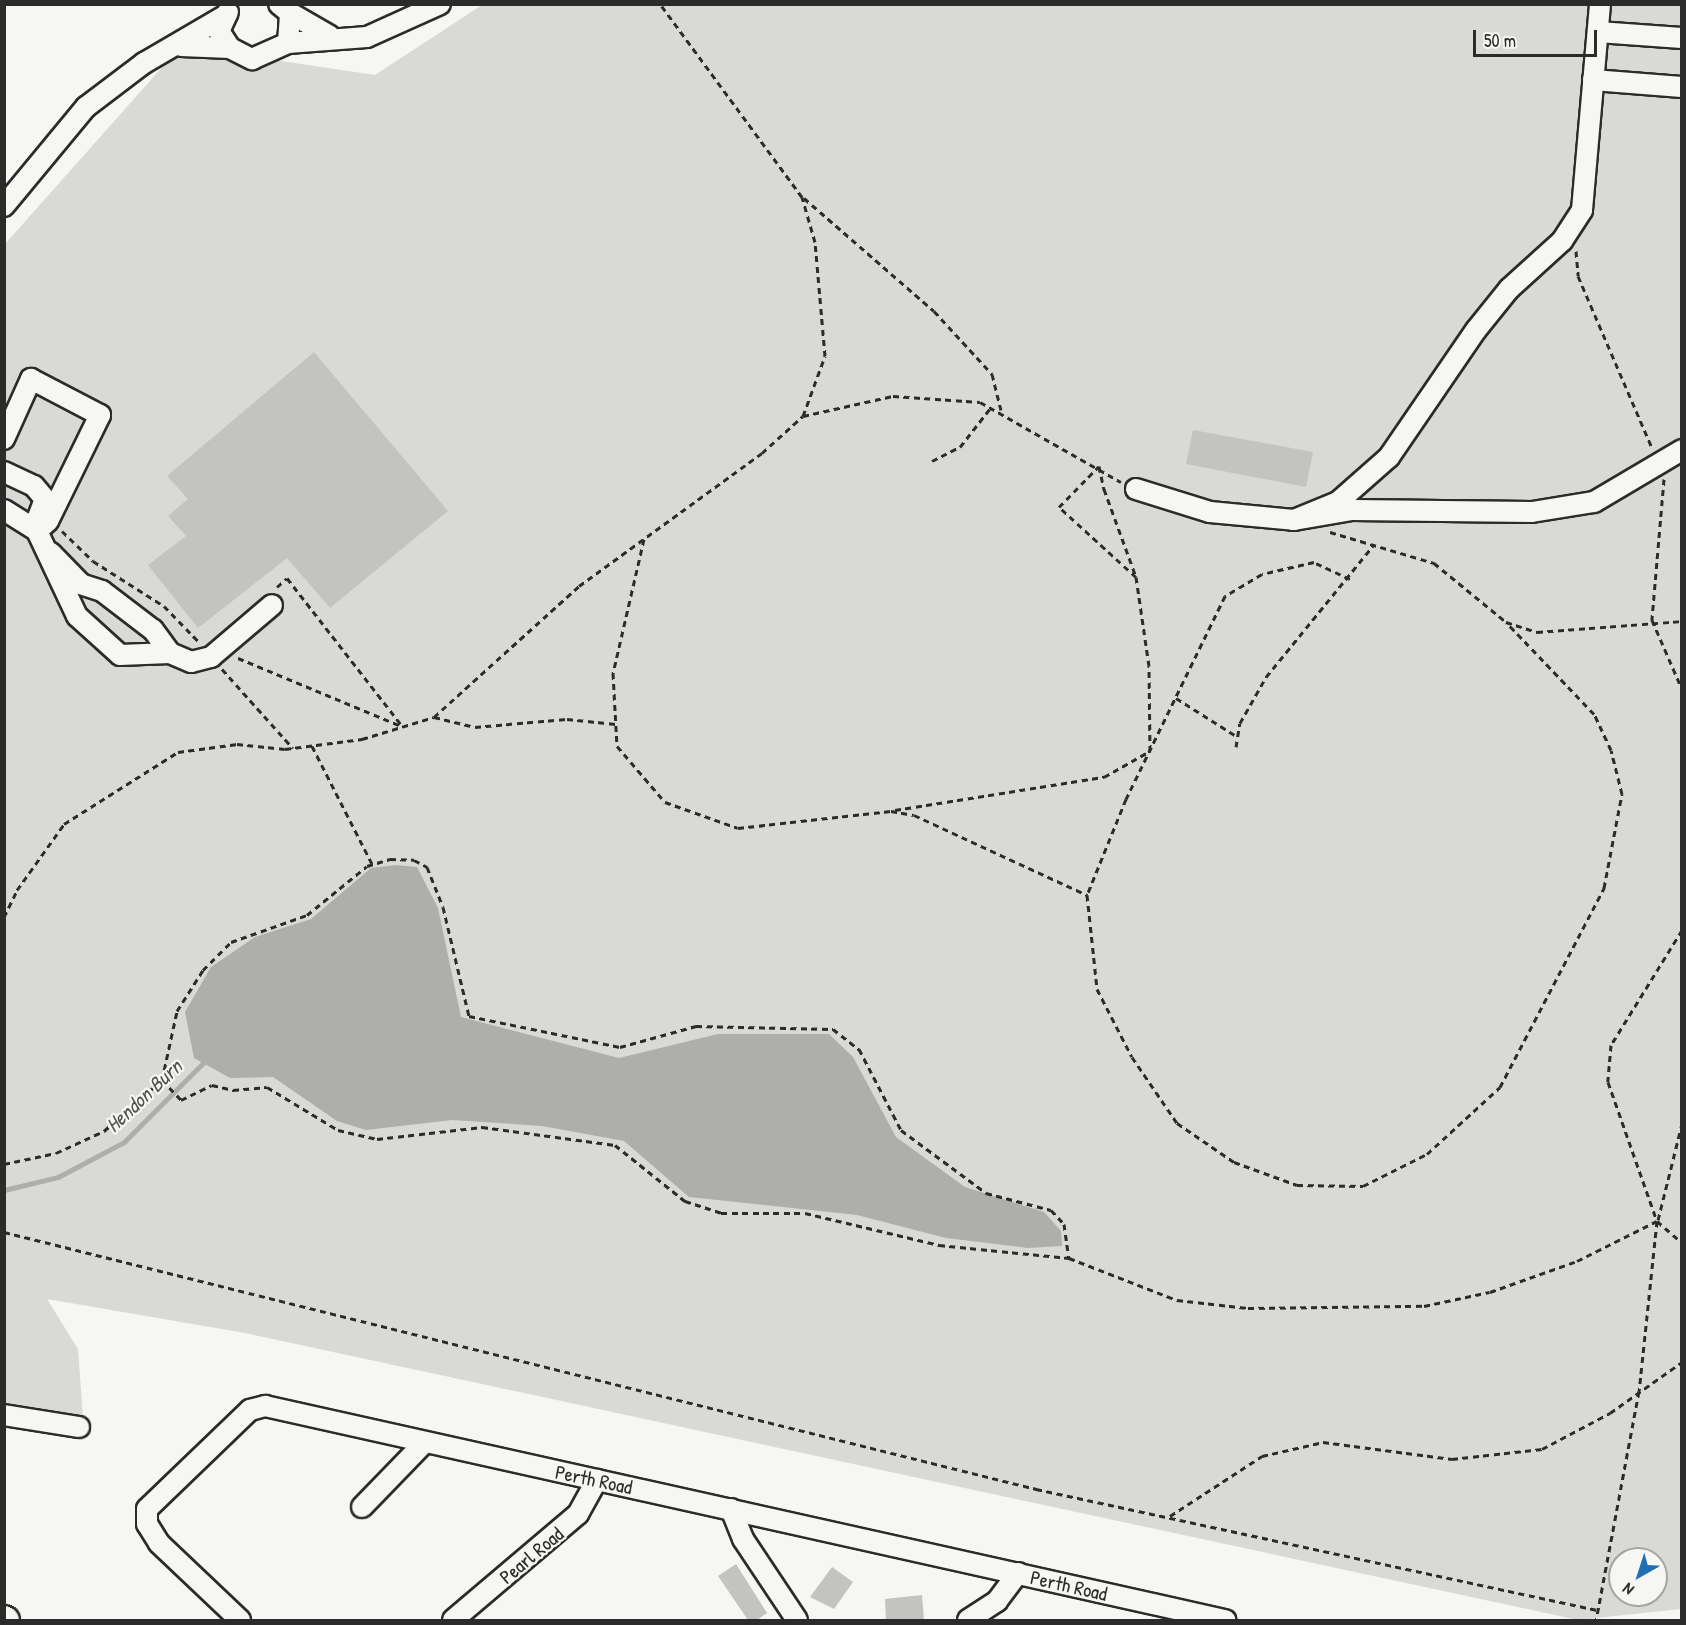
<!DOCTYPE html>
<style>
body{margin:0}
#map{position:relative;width:1686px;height:1625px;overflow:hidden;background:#f6f6f2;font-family:"Patrick Hand",sans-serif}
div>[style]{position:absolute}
.green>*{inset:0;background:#d9d9d5}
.water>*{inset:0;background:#aeaeab}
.stream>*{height:5px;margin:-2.5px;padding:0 2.5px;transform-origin:2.5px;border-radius:2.5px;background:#aeaeab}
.building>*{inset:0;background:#c3c3c0}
.path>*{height:3px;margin-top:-1.5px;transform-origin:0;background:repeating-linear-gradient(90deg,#2b2b2b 0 6px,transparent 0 10.5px)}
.roads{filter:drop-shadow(2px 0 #2b2b2b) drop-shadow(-2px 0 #2b2b2b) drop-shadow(0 2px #2b2b2b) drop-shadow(0 -2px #2b2b2b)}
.minor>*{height:20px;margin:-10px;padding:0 10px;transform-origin:10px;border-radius:10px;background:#f6f6f2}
.major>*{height:26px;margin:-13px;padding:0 13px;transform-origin:13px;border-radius:13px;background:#f6f6f2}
span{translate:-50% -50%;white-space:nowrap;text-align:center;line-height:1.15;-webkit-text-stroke:4.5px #f6f6f2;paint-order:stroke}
.street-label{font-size:20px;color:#2b2b2b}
.water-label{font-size:21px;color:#525251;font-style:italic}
.frame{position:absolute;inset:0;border:6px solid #2b2b2b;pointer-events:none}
.north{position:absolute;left:1608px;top:1547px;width:60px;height:60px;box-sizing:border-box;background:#f6f6f2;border:2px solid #a5a5a2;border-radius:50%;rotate:219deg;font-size:16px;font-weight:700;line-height:24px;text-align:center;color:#2b2b2b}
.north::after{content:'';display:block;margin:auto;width:21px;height:27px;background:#1f6fb2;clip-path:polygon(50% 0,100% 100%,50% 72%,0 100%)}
.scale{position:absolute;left:1473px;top:30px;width:124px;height:27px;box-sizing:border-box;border:3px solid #2b2b2b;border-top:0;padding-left:8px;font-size:18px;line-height:21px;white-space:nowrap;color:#2b2b2b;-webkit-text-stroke:4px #f6f6f2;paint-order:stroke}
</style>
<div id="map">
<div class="green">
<i style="clip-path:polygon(evenodd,482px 5px,1681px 5px,1681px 1609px,1578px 1620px,245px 1333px,47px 1299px,78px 1349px,83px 1418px,5px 1405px,5px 244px,181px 46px,375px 75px,482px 5px,1620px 1559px,1656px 1559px,1656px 1595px,1620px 1595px,1620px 1559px)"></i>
</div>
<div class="water">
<i style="clip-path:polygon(395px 865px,417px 867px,438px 908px,461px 1017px,619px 1058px,718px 1034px,829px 1034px,853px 1057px,896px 1137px,965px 1187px,1044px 1212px,1061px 1231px,1062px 1246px,1028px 1248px,946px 1238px,857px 1215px,689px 1197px,624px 1141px,542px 1126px,452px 1120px,366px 1130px,337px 1121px,273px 1077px,230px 1078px,194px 1058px,185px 1012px,211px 967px,255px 937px,311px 919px,371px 868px)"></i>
</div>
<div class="stream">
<i style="left:4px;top:1190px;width:56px;rotate:-13.5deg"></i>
<i style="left:58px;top:1177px;width:75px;rotate:-27.9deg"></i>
<i style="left:124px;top:1142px;width:112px;rotate:-45deg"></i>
</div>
<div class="building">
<i style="clip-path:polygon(314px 352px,448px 511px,330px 608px,287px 558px,198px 628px,148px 565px,186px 536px,168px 516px,188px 499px,167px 476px)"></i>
<i style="clip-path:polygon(1193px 430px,1313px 452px,1306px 487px,1186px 464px)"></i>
<i style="clip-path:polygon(736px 1564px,767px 1613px,757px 1620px,748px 1620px,718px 1576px)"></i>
<i style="clip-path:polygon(832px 1567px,853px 1582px,834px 1609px,810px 1597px)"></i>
<i style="clip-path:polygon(922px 1595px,924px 1620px,886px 1620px,885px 1599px)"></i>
</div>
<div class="path">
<i style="left:804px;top:198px;width:172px;rotate:41deg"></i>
<i style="left:934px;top:311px;width:86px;rotate:47.4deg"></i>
<i style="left:992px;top:374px;width:37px;rotate:76deg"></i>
<i style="left:1576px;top:251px;width:25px;rotate:85deg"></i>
<i style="left:1578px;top:276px;width:187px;rotate:66.7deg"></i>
<i style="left:803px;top:416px;width:92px;rotate:-12.5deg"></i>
<i style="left:893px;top:396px;width:87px;rotate:3.9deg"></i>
<i style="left:980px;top:402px;width:162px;rotate:29.6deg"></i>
<i style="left:932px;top:461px;width:31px;rotate:-27deg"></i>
<i style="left:960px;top:447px;width:52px;rotate:-52deg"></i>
<i style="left:1099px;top:466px;width:24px;rotate:78deg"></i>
<i style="left:1104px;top:489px;width:94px;rotate:70deg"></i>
<i style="left:1136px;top:577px;width:104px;rotate:-137.7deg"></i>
<i style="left:1059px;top:507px;width:57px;rotate:-45.7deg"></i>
<i style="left:1664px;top:479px;width:142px;rotate:94.9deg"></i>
<i style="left:1652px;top:620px;width:75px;rotate:66.5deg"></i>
<i style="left:62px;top:531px;width:43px;rotate:44.1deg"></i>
<i style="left:93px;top:561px;width:84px;rotate:32.4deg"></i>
<i style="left:164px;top:606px;width:49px;rotate:45.8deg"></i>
<i style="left:1330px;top:532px;width:109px;rotate:16.6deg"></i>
<i style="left:1434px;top:563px;width:93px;rotate:39.3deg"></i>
<i style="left:1506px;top:622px;width:33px;rotate:18deg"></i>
<i style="left:1537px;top:632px;width:145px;rotate:-4.3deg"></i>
<i style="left:644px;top:539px;width:138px;rotate:103deg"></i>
<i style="left:613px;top:673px;width:73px;rotate:86.9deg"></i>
<i style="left:617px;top:746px;width:74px;rotate:49.4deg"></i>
<i style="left:665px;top:802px;width:77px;rotate:19.6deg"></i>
<i style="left:738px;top:828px;width:154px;rotate:-6.3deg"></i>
<i style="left:891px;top:811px;width:23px;rotate:10deg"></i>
<i style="left:914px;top:815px;width:191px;rotate:24.8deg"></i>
<i style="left:1350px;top:579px;width:40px;rotate:-155deg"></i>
<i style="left:1314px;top:562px;width:53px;rotate:167deg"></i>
<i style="left:1262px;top:574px;width:43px;rotate:149.3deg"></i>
<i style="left:1225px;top:596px;width:226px;rotate:116deg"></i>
<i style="left:1126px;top:799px;width:104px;rotate:112.1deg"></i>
<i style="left:1087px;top:895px;width:95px;rotate:83.9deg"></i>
<i style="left:1097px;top:989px;width:76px;rotate:62.8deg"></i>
<i style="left:1132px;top:1057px;width:80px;rotate:55.7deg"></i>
<i style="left:1177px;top:1123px;width:69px;rotate:34.4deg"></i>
<i style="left:1234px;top:1162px;width:67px;rotate:20.1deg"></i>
<i style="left:1297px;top:1185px;width:66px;rotate:0.9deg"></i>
<i style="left:1363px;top:1186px;width:72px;rotate:-26.6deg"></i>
<i style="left:1427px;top:1154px;width:99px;rotate:-42.5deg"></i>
<i style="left:1500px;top:1087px;width:225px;rotate:-62.4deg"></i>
<i style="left:1604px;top:888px;width:96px;rotate:-79.2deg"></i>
<i style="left:1622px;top:794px;width:45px;rotate:-104deg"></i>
<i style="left:1611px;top:750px;width:40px;rotate:-115deg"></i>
<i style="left:1594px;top:714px;width:127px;rotate:-133.7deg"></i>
<i style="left:277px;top:587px;width:13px;rotate:-42deg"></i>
<i style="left:287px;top:578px;width:189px;rotate:52.1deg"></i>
<i style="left:238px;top:658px;width:177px;rotate:22.6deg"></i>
<i style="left:222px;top:669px;width:106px;rotate:48.1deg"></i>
<i style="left:1176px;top:698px;width:73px;rotate:32.2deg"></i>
<i style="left:434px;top:717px;width:42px;rotate:13.7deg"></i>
<i style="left:475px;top:727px;width:92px;rotate:-5deg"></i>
<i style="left:567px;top:719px;width:49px;rotate:5.8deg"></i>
<i style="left:312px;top:746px;width:132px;rotate:63deg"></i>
<i style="left:1236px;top:747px;width:24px;rotate:-81deg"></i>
<i style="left:1240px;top:723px;width:53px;rotate:-60.5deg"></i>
<i style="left:1266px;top:677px;width:169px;rotate:-50.8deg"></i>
<i style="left:895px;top:810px;width:212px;rotate:-9deg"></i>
<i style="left:1104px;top:777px;width:53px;rotate:-29.5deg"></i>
<i style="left:1150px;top:751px;width:85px;rotate:-90.7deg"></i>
<i style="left:1149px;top:666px;width:90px;rotate:-98.3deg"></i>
<i style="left:4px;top:917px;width:30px;rotate:-64deg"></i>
<i style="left:17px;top:890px;width:81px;rotate:-54.5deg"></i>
<i style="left:64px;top:824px;width:135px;rotate:-32.3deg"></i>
<i style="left:178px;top:752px;width:60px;rotate:-7.7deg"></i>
<i style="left:237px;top:744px;width:48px;rotate:5.9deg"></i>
<i style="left:285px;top:749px;width:78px;rotate:-7.4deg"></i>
<i style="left:362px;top:739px;width:75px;rotate:-17deg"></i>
<i style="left:434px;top:717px;width:195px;rotate:-42.1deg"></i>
<i style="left:579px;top:586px;width:226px;rotate:-36deg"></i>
<i style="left:762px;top:453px;width:55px;rotate:-42.1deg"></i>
<i style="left:803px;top:416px;width:64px;rotate:-69.9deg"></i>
<i style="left:825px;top:356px;width:114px;rotate:-95deg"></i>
<i style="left:815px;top:242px;width:47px;rotate:-106.1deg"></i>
<i style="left:802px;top:197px;width:240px;rotate:-126.3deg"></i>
<i style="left:1682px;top:930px;width:135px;rotate:121.7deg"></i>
<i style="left:1611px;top:1045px;width:37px;rotate:95deg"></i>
<i style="left:1608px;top:1082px;width:147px;rotate:70.6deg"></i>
<i style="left:1657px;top:1221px;width:33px;rotate:41deg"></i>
<i style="left:162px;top:1080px;width:28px;rotate:46deg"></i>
<i style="left:181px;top:1100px;width:34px;rotate:-26deg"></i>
<i style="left:212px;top:1085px;width:22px;rotate:13deg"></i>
<i style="left:233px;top:1090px;width:34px;rotate:-5deg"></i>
<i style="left:267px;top:1087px;width:83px;rotate:31.2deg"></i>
<i style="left:338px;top:1130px;width:40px;rotate:13deg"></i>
<i style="left:377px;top:1139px;width:106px;rotate:-6.5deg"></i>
<i style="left:482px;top:1127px;width:134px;rotate:7.7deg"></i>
<i style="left:615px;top:1145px;width:90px;rotate:38.7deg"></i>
<i style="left:685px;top:1201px;width:38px;rotate:18deg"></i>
<i style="left:721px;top:1213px;width:84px"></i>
<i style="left:805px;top:1213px;width:138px;rotate:13.4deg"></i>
<i style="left:939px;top:1245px;width:131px;rotate:5.7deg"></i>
<i style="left:1069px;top:1258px;width:116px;rotate:21.3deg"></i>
<i style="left:1177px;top:1300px;width:71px;rotate:6.4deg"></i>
<i style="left:1248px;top:1308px;width:176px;rotate:-0.7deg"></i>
<i style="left:1424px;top:1306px;width:67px;rotate:-12deg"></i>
<i style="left:1490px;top:1292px;width:92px;rotate:-19.6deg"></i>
<i style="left:1577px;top:1261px;width:89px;rotate:-26.6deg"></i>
<i style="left:1657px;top:1221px;width:171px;rotate:96deg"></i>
<i style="left:1639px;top:1391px;width:233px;rotate:100.6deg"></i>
<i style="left:4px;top:1164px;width:53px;rotate:-11.9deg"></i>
<i style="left:56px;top:1153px;width:53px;rotate:-24.6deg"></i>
<i style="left:104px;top:1131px;width:77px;rotate:-41.3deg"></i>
<i style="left:162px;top:1080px;width:71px;rotate:-77.7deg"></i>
<i style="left:177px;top:1011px;width:49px;rotate:-57.6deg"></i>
<i style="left:203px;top:970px;width:40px;rotate:-45deg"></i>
<i style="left:231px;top:942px;width:81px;rotate:-19.6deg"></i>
<i style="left:307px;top:915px;width:77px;rotate:-39.2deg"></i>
<i style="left:367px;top:866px;width:24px;rotate:-17deg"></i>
<i style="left:390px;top:859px;width:24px;rotate:2deg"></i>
<i style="left:414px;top:860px;width:15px;rotate:28deg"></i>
<i style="left:427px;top:867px;width:43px;rotate:68.2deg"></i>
<i style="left:443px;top:907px;width:112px;rotate:76.6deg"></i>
<i style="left:469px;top:1016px;width:154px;rotate:11.6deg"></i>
<i style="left:620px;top:1047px;width:79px;rotate:-15.4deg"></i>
<i style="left:696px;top:1026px;width:137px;rotate:1.3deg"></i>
<i style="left:833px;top:1029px;width:33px;rotate:38deg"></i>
<i style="left:859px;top:1049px;width:91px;rotate:62.6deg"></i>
<i style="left:901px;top:1130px;width:106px;rotate:36.5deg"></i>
<i style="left:986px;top:1193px;width:67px;rotate:14.7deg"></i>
<i style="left:1051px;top:1210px;width:19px;rotate:47deg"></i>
<i style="left:1064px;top:1224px;width:34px;rotate:82deg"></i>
<i style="left:1658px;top:1220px;width:99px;rotate:-76deg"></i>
<i style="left:4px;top:1232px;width:1064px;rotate:13.98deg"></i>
<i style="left:1036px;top:1489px;width:574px;rotate:12.17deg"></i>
<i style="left:1170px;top:1516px;width:110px;rotate:-33.1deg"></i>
<i style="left:1262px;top:1456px;width:63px;rotate:-12.9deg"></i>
<i style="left:1323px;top:1442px;width:130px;rotate:7.5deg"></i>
<i style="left:1452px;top:1459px;width:91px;rotate:-6.3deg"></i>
<i style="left:1542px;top:1449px;width:77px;rotate:-27.9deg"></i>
<i style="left:1610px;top:1413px;width:88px;rotate:-35.3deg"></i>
</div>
<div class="roads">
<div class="minor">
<i style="left:228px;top:12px;width:21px;rotate:115deg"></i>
<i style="left:219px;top:31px;width:20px;rotate:57deg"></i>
<i style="left:230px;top:48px;width:25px;rotate:27deg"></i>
<i style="left:252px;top:59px;width:39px;rotate:-24deg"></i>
<i style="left:288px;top:43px;width:30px;rotate:-86deg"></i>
<i style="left:290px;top:13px;width:14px;rotate:-141deg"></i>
<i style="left:290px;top:13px;width:46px;rotate:29.9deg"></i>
<i style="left:1598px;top:32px;width:84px;rotate:4.1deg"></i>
<i style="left:288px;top:43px;width:79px;rotate:-4.3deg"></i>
<i style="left:367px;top:37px;width:80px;rotate:-24.3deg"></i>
<i style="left:181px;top:46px;width:49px;rotate:2.3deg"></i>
<i style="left:1593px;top:80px;width:89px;rotate:4.5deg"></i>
<i style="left:4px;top:206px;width:129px;rotate:-50.4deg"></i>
<i style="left:86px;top:107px;width:73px;rotate:-37.2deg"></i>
<i style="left:144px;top:63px;width:95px;rotate:-30.3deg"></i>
<i style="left:4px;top:439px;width:66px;rotate:-65.8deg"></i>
<i style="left:31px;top:379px;width:78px;rotate:27.6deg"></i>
<i style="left:100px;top:415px;width:118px;rotate:116.1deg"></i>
<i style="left:48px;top:521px;width:15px;rotate:138deg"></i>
<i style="left:4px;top:472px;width:33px;rotate:25deg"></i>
<i style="left:34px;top:486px;width:17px;rotate:50deg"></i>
<i style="left:45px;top:499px;width:22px;rotate:111deg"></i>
<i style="left:1136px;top:489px;width:77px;rotate:17.3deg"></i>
<i style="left:1210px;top:512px;width:84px;rotate:5.4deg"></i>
<i style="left:1294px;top:520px;width:59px;rotate:-9.8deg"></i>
<i style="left:1352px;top:510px;width:180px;rotate:0.6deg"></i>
<i style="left:1532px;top:512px;width:63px;rotate:-9.2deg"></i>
<i style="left:1594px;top:502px;width:102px;rotate:-30.6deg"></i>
<i style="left:4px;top:510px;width:39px;rotate:32deg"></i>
<i style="left:37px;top:531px;width:94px;rotate:64.8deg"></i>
<i style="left:77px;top:616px;width:58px;rotate:42.2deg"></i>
<i style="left:120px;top:655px;width:50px;rotate:-2.3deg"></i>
<i style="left:170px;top:653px;width:29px;rotate:-126deg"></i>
<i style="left:153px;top:630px;width:64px;rotate:-142.6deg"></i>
<i style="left:102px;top:591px;width:22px;rotate:-162deg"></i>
<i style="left:81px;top:584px;width:43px;rotate:-134.1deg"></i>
<i style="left:1294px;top:520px;width:48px;rotate:-22.2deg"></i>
<i style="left:1338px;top:502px;width:68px;rotate:-41.4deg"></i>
<i style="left:1389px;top:457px;width:154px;rotate:-55.6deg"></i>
<i style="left:1476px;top:330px;width:53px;rotate:-51.2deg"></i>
<i style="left:1509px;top:289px;width:72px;rotate:-42.2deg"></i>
<i style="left:1562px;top:241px;width:37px;rotate:-57deg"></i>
<i style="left:1582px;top:210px;width:207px;rotate:-85deg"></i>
<i style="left:170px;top:653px;width:23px;rotate:23deg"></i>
<i style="left:191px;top:662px;width:21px;rotate:-14deg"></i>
<i style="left:211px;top:657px;width:80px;rotate:-40.4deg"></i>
<i style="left:4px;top:1415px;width:76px;rotate:9.1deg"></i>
<i style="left:362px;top:1507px;width:88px;rotate:-45.9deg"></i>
<i style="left:731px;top:1509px;width:32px;rotate:68deg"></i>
<i style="left:743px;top:1539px;width:97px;rotate:56.3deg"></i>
<i style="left:240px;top:1620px;width:112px;rotate:-136.5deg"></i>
<i style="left:159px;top:1543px;width:22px;rotate:-122deg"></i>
<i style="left:147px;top:1524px;width:15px;rotate:-90deg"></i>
<i style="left:147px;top:1509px;width:143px;rotate:-43.9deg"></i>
<i style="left:250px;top:1410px;width:16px;rotate:-15deg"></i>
<i style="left:265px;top:1406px;width:984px;rotate:12.57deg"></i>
<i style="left:453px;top:1620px;width:164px;rotate:-40.3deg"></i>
<i style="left:578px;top:1514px;width:39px;rotate:-61deg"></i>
<i style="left:968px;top:1620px;width:35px;rotate:-33deg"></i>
<i style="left:997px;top:1601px;width:35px;rotate:-53deg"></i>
</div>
<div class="major">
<i style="left:4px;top:1619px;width:2px;rotate:27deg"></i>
</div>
</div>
<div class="street-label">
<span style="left:594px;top:1479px;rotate:12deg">Perth Road</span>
<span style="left:531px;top:1555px;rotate:-40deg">Pearl Road</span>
<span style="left:1069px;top:1585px;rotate:13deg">Perth Road</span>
</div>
<div class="water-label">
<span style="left:144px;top:1096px;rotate:-43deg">Hendon Burn</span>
</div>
<div class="frame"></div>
<div class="north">N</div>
<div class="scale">50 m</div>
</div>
